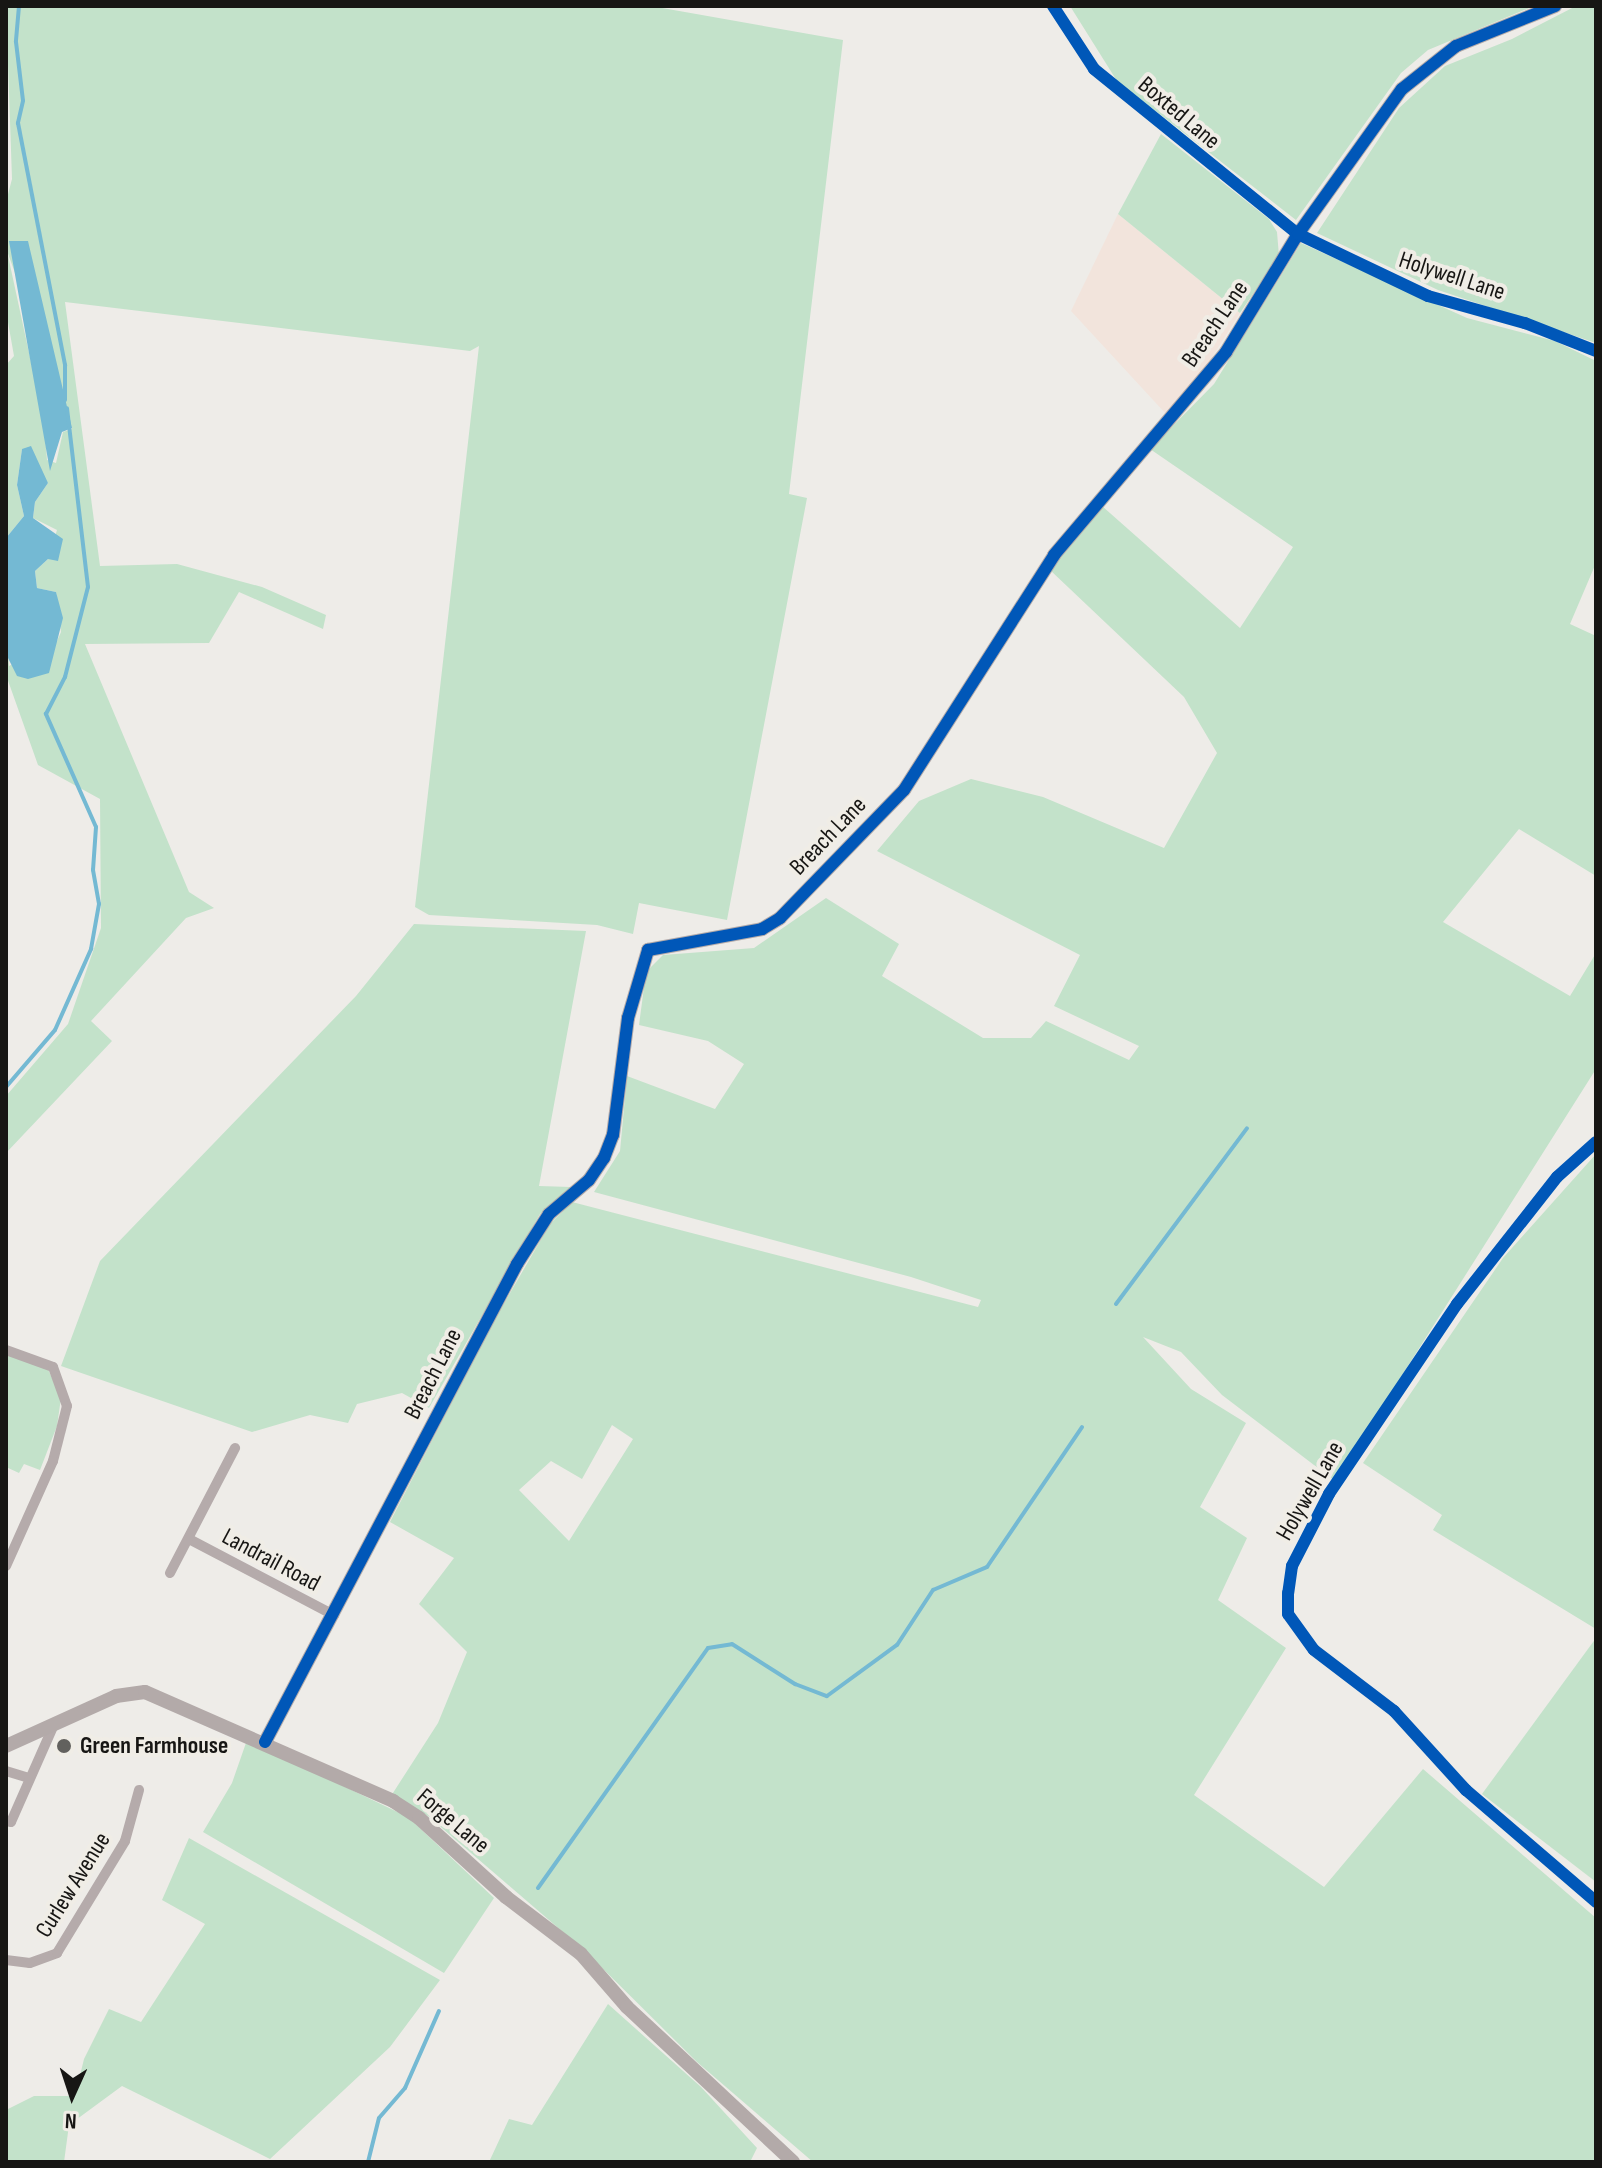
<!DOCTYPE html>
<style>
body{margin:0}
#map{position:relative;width:1602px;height:2168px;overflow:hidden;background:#eeece8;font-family:"Sofia Sans Condensed",sans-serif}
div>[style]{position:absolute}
.commercial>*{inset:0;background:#f2e4dc}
.green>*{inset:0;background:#c3e2ca}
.water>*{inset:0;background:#74b9d3}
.stream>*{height:4px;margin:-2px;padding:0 2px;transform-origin:2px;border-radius:2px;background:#74b9d3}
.street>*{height:10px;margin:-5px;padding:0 5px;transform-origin:5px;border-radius:5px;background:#b5abab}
.secondary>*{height:14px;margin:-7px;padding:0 7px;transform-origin:7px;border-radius:7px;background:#b3aaa9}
.cycleway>*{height:12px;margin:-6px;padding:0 6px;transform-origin:6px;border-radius:6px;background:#0057b8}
.dots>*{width:22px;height:22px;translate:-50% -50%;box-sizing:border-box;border:4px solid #f0ede6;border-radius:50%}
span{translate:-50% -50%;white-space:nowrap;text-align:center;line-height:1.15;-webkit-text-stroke:8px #f0ede6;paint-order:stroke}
.street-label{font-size:24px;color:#171614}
.poi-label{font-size:24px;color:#171614;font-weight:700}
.left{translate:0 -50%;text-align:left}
.frame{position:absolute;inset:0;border:8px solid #171614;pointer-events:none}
.north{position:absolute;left:32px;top:2056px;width:80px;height:80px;-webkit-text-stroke:6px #f0ede6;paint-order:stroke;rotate:183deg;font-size:22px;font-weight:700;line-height:32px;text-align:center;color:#171614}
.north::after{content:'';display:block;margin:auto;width:28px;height:36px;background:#171614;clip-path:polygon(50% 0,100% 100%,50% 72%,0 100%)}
</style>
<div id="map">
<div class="commercial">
<i style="clip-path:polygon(1118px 214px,1240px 313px,1197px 381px,1166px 414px,1071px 311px)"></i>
</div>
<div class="green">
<i style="clip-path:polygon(evenodd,6px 6px,17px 6px,17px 18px,19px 6px,651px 6px,843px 40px,789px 494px,807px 498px,727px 920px,639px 903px,633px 934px,597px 925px,429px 915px,415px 907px,479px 346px,470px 351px,65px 302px,100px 566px,177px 564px,262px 587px,326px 615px,323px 629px,239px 592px,209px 643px,85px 644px,189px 892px,214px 908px,186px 918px,91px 1021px,112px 1041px,6px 1153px,6px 1096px,68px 1024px,101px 928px,100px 799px,38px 765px,6px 675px,6px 628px,9px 666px,57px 641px,61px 632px,56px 592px,37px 588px,35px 571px,48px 559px,57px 530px,33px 518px,35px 502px,48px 483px,22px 449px,17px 485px,24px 516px,6px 538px,6px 365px,14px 356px,6px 311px,6px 202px,12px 179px,6px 6px,7px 251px,72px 429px,63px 432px,56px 463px,47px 460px,44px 422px,7px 251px)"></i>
<i style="clip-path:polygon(1070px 6px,1534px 6px,1428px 50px,1401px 73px,1296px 220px,1117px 81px)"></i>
<i style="clip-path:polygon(1576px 6px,1596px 6px,1596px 343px,1438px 290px,1317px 233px,1399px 108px,1445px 66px,1512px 39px)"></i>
<i style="clip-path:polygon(1161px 134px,1269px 219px,1277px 232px,1279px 256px,1240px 313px,1118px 214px)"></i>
<i style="clip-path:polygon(evenodd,1301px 243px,1467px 318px,1555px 341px,1596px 361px,1596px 563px,1570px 624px,1596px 636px,1596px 876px,1519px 829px,1443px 922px,1570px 996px,1596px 953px,1596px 1069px,1335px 1481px,1222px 1395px,1181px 1352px,1143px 1337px,1191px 1389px,1246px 1423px,1200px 1507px,1247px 1538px,1218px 1600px,1286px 1648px,1194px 1795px,1324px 1887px,1423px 1769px,1596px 1918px,1596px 2162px,813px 2162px,697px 2062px,585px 1951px,428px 1816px,391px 1796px,438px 1723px,467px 1652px,419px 1604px,454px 1558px,390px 1522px,492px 1324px,550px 1224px,572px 1202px,978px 1307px,981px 1300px,911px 1277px,594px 1192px,620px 1151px,627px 1076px,715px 1109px,744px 1064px,708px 1041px,639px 1025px,646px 972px,663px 955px,754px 948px,826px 898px,899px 944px,882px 976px,983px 1038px,1031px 1038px,1046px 1021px,1129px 1060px,1139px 1046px,1054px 1006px,1080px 955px,877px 851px,919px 801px,971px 779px,1043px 797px,1164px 848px,1217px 753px,1184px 697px,1050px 570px,1102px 506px,1240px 628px,1293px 547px,1150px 449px,1214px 384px,1301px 243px,612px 1425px,633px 1439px,569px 1541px,519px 1490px,551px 1461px,582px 1479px,612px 1425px)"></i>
<i style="clip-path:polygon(414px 924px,586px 931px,539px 1186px,571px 1187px,540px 1214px,429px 1408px,402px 1393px,357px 1404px,348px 1423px,310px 1415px,252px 1432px,61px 1366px,100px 1261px,356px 996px)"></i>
<i style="clip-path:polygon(1596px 1154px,1596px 1629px,1433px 1530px,1442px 1515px,1363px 1463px,1503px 1258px)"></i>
<i style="clip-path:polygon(6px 1351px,47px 1367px,61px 1398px,57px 1426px,40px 1470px,24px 1464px,19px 1473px,6px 1467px)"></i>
<i style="clip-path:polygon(1596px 1638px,1596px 1882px,1482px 1794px)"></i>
<i style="clip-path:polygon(247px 1740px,408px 1817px,494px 1898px,444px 1973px,203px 1832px,232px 1783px)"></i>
<i style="clip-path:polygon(189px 1838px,440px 1980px,390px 2047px,270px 2159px,122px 2086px,69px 2125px,64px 2162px,6px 2162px,6px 2110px,34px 2096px,75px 2096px,84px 2059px,109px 2009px,141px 2022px,205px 1924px,162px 1900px)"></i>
<i style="clip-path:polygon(608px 2004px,701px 2087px,757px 2148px,750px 2162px,489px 2162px,509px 2119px,532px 2125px)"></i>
</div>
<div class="water">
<i style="clip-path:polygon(9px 241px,28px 241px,72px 428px,62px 432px,50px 471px)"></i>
<i style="clip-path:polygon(31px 446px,48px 483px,35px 502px,33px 518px,63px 539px,58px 561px,48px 559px,35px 571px,37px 588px,56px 592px,63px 618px,49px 673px,28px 679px,17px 676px,7px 656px,6px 538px,24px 516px,17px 485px,22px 449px)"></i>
</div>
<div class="stream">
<i style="left:19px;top:6px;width:36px;rotate:95deg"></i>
<i style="left:16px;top:42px;width:59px;rotate:83.2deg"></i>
<i style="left:23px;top:101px;width:23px;rotate:103deg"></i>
<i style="left:18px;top:123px;width:247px;rotate:79deg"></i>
<i style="left:65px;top:365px;width:35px;rotate:90deg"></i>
<i style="left:6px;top:1087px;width:75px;rotate:-49.3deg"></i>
<i style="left:55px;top:1030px;width:89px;rotate:-66deg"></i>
<i style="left:91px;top:949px;width:46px;rotate:-79.9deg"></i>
<i style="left:99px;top:904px;width:35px;rotate:-100deg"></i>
<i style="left:93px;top:870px;width:43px;rotate:-86deg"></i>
<i style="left:96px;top:827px;width:124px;rotate:-113.9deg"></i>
<i style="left:46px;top:714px;width:42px;rotate:-62.8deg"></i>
<i style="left:65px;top:677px;width:93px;rotate:-75.7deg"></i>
<i style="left:88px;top:587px;width:180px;rotate:-96.7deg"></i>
<i style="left:1116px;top:1304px;width:219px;rotate:-53.3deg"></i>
<i style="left:538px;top:1888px;width:294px;rotate:-54.7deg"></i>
<i style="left:708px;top:1648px;width:24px;rotate:-9deg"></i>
<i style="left:732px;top:1644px;width:75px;rotate:32.4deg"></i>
<i style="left:795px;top:1684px;width:34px;rotate:21deg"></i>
<i style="left:827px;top:1696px;width:87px;rotate:-36.1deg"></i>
<i style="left:897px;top:1645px;width:66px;rotate:-56.8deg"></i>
<i style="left:933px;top:1590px;width:59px;rotate:-23.1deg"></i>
<i style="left:987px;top:1567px;width:169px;rotate:-55.8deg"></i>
<i style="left:368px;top:2162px;width:45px;rotate:-76deg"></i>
<i style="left:379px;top:2118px;width:40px;rotate:-49deg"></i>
<i style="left:405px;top:2088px;width:84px;rotate:-66.2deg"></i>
</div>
<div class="street">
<i style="left:1053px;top:6px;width:75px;rotate:56.9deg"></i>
<i style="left:1094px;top:69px;width:262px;rotate:39deg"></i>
<i style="left:1298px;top:234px;width:144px;rotate:25.5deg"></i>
<i style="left:1428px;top:296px;width:101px;rotate:15.6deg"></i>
<i style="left:1525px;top:323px;width:76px;rotate:21.5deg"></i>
<i style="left:1596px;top:1142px;width:52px;rotate:138.1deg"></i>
<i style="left:1557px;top:1177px;width:162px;rotate:128.2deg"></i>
<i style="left:1457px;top:1304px;width:229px;rotate:124deg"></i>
<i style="left:1329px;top:1494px;width:81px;rotate:117.2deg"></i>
<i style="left:1292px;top:1566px;width:27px;rotate:98deg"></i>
<i style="left:1288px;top:1593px;width:21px;rotate:90deg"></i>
<i style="left:1288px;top:1614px;width:44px;rotate:54.2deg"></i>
<i style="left:1314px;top:1650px;width:101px;rotate:37.3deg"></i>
<i style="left:1394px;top:1711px;width:107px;rotate:47.7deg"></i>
<i style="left:1466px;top:1790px;width:172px;rotate:40.7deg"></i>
<i style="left:6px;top:1350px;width:50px;rotate:19.9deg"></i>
<i style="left:53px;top:1367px;width:41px;rotate:70.3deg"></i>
<i style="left:67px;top:1406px;width:57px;rotate:104.3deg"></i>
<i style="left:53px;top:1461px;width:115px;rotate:114.1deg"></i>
<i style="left:189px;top:1539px;width:164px;rotate:27.7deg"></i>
<i style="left:170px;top:1573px;width:141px;rotate:-62.5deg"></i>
<i style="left:6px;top:1771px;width:24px;rotate:17deg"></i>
<i style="left:6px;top:1821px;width:5px;rotate:11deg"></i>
<i style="left:11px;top:1822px;width:102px;rotate:-66.2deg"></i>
<i style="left:6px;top:1960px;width:24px;rotate:7deg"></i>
<i style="left:30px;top:1963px;width:29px;rotate:-20deg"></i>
<i style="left:57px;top:1953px;width:131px;rotate:-58.7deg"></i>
<i style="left:125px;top:1841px;width:53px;rotate:-74.6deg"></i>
</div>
<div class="secondary">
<i style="left:265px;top:1742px;width:540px;rotate:-62.2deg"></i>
<i style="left:517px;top:1264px;width:59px;rotate:-57.4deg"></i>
<i style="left:549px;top:1214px;width:52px;rotate:-40.4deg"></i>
<i style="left:589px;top:1180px;width:27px;rotate:-56deg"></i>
<i style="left:604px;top:1158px;width:25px;rotate:-69deg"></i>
<i style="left:613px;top:1135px;width:118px;rotate:-82.7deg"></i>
<i style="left:628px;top:1018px;width:71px;rotate:-73.6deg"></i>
<i style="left:648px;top:950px;width:116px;rotate:-10.4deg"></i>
<i style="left:762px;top:929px;width:21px;rotate:-31deg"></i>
<i style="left:780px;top:918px;width:178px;rotate:-45.9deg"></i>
<i style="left:904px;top:790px;width:279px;rotate:-57.4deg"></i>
<i style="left:1054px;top:555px;width:266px;rotate:-49.7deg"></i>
<i style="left:1226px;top:352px;width:138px;rotate:-58.6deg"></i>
<i style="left:1298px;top:234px;width:178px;rotate:-54.4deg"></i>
<i style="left:1402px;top:89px;width:69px;rotate:-38.5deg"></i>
<i style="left:1456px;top:46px;width:107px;rotate:-22deg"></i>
<i style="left:6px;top:1746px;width:121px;rotate:-24.4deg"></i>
<i style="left:116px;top:1696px;width:29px;rotate:-8deg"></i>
<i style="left:145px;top:1692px;width:271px;rotate:23.7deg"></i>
<i style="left:393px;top:1801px;width:31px;rotate:33deg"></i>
<i style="left:419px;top:1818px;width:118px;rotate:42.2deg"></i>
<i style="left:506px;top:1897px;width:94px;rotate:37.2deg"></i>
<i style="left:581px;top:1954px;width:70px;rotate:49deg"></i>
<i style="left:627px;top:2007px;width:227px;rotate:43deg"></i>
</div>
<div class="cycleway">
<i style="left:1053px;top:6px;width:75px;rotate:56.9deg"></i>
<i style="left:1094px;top:69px;width:262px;rotate:39deg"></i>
<i style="left:1298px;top:234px;width:144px;rotate:25.5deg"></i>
<i style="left:1428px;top:296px;width:101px;rotate:15.6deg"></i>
<i style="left:1525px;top:323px;width:76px;rotate:21.5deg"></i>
<i style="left:1596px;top:1142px;width:52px;rotate:138.1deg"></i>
<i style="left:1557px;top:1177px;width:162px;rotate:128.2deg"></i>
<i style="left:1457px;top:1304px;width:229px;rotate:124deg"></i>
<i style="left:1329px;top:1494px;width:81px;rotate:117.2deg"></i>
<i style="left:1292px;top:1566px;width:27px;rotate:98deg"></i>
<i style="left:1288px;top:1593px;width:21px;rotate:90deg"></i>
<i style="left:1288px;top:1614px;width:44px;rotate:54.2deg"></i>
<i style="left:1314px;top:1650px;width:101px;rotate:37.3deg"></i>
<i style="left:1394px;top:1711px;width:107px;rotate:47.7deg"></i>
<i style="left:1466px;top:1790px;width:172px;rotate:40.7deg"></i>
<i style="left:265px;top:1742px;width:540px;rotate:-62.2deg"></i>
<i style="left:517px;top:1264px;width:59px;rotate:-57.4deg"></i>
<i style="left:549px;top:1214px;width:52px;rotate:-40.4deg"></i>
<i style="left:589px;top:1180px;width:27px;rotate:-56deg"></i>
<i style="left:604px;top:1158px;width:25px;rotate:-69deg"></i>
<i style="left:613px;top:1135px;width:118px;rotate:-82.7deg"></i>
<i style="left:628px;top:1018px;width:71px;rotate:-73.6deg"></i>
<i style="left:648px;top:950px;width:116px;rotate:-10.4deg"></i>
<i style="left:762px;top:929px;width:21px;rotate:-31deg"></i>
<i style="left:780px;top:918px;width:178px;rotate:-45.9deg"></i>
<i style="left:904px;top:790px;width:279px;rotate:-57.4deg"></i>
<i style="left:1054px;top:555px;width:266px;rotate:-49.7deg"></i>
<i style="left:1226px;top:352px;width:138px;rotate:-58.6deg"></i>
<i style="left:1298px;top:234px;width:178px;rotate:-54.4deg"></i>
<i style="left:1402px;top:89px;width:69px;rotate:-38.5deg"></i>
<i style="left:1456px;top:46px;width:107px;rotate:-22deg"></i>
</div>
<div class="dots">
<i style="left:64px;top:1746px;background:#62615e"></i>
</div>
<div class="street-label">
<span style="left:1179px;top:113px;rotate:40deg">Boxted Lane</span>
<span style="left:1452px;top:276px;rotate:18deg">Holywell Lane</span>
<span style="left:1215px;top:324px;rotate:-56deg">Breach Lane</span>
<span style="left:828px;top:836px;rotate:-46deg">Breach Lane</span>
<span style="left:433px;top:1374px;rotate:-63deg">Breach Lane</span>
<span style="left:1310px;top:1491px;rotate:-60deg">Holywell Lane</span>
<span style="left:271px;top:1560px;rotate:28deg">Landrail Road</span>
<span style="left:453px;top:1821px;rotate:40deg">Forge Lane</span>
<span style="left:73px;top:1885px;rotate:-58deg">Curlew Avenue</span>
</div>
<div class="poi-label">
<span class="left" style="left:80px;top:1746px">Green Farmhouse</span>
</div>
<div class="frame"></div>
<div class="north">N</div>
</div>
